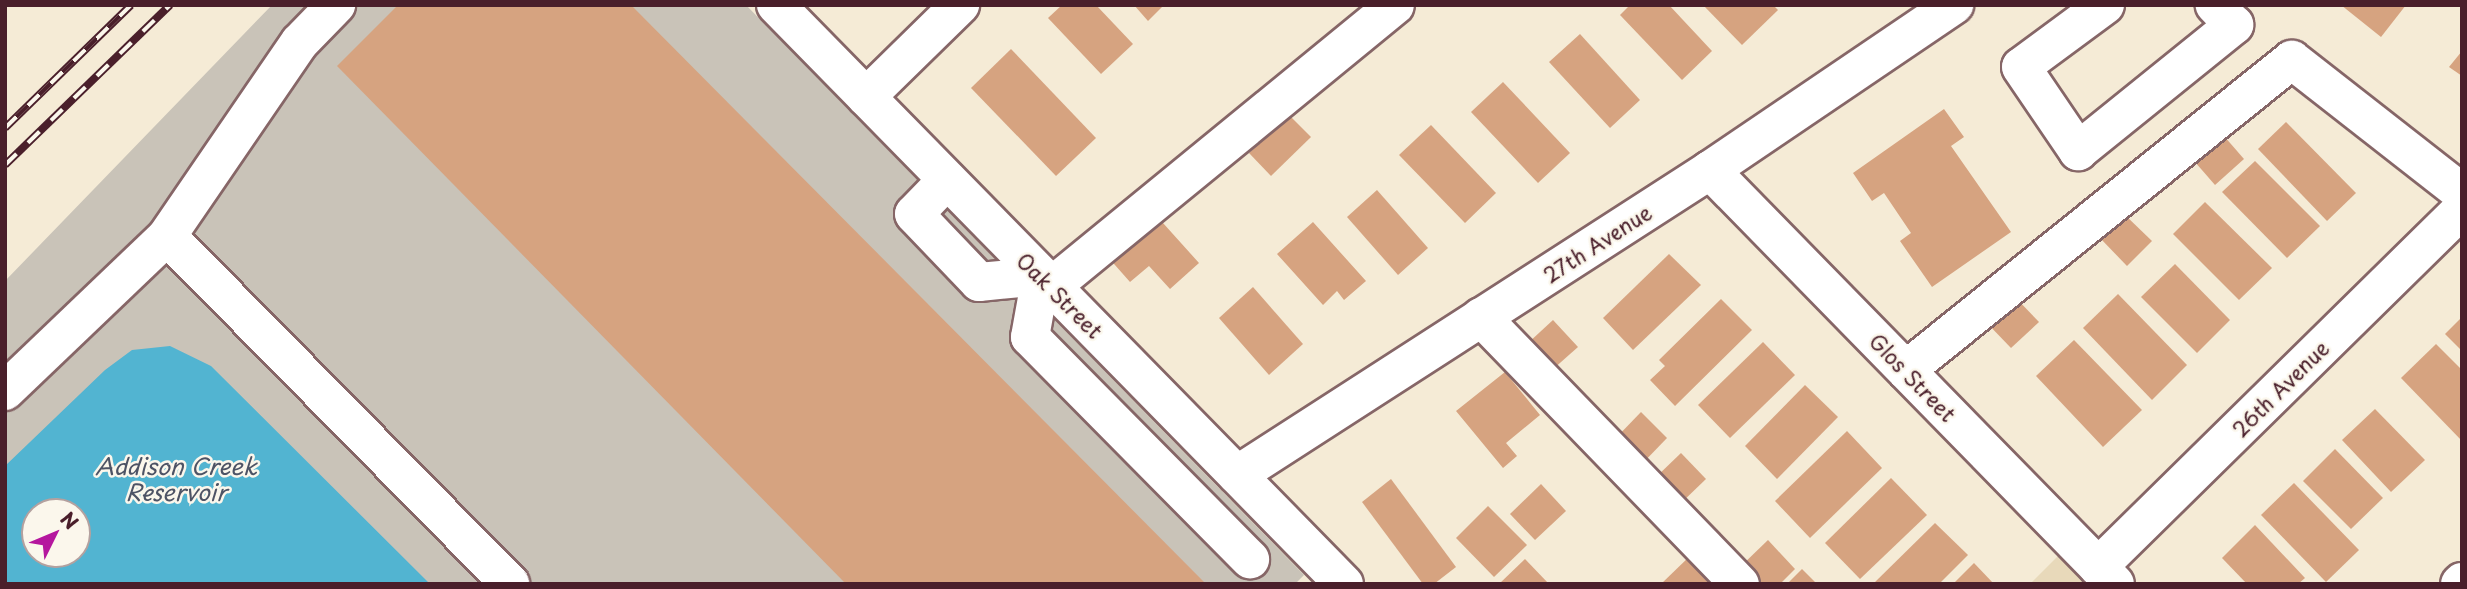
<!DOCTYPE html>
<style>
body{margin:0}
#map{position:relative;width:2467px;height:589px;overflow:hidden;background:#f5ebd6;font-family:"Playpen Sans",sans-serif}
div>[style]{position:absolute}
.built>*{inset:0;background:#e8d9ba}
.industrial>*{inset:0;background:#c9c3b8}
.water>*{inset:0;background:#52b4d1}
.building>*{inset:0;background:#d6a380}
.roads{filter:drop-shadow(2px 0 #866667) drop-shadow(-2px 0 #866667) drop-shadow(0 2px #866667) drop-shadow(0 -2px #866667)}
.minor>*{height:38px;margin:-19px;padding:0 19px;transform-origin:19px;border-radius:19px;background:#fff}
.rail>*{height:8px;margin-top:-4px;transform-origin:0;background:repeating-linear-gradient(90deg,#fbf7ec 0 16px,#4a1f2b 0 32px);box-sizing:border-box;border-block:2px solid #4a1f2b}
span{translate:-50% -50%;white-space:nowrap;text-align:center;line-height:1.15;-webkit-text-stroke:5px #fbf7ec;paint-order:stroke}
.street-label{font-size:21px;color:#4a1f2b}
.water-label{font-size:23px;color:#4d5365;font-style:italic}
.frame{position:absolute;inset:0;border:7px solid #4a1f2b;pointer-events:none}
.north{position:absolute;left:21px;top:498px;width:70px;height:70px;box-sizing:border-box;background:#fbf7ec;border:2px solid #b4a19f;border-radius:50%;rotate:47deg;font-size:19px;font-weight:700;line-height:28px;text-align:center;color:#4a1f2b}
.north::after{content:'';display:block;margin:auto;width:24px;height:32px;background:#b5179e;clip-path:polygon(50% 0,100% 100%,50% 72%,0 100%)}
</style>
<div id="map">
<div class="built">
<i style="clip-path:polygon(2063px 551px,2095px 584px,2030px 584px)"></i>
</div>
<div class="industrial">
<i style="clip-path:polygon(evenodd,272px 5px,746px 5px,1304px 575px,1295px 584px,5px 584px,5px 281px,272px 5px,35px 512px,77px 512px,77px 554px,35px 554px,35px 512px)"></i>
</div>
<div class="water">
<i style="clip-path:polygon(evenodd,170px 346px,211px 366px,430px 584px,5px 584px,5px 466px,105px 370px,132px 350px,170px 346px,35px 512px,77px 512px,77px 554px,35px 554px,35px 512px)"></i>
</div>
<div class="building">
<i style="clip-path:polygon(398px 5px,631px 5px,1206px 584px,846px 584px,337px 66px)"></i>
<i style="clip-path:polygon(1062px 5px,1096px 5px,1133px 44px,1101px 74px,1048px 18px)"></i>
<i style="clip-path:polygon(1134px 5px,1164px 5px,1148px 21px)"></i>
<i style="clip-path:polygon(1630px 5px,1669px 5px,1712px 51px,1682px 80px,1620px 15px)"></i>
<i style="clip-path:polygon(1703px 5px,1773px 5px,1778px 10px,1742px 45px)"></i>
<i style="clip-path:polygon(2341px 5px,2406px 5px,2381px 37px)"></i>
<i style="clip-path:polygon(1580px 34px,1640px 100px,1610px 128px,1549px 62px)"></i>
<i style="clip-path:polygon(1011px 49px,1096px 138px,1056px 176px,971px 88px)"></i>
<i style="clip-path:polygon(2462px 51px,2462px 76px,2449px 67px)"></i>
<i style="clip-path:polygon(1503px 82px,1570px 153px,1538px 183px,1471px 112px)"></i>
<i style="clip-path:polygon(1944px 109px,1964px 137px,1951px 146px,2011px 232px,1932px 287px,1900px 241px,1911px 233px,1884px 193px,1872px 201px,1853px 173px)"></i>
<i style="clip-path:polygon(1289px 115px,1311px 137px,1271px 176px,1249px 153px)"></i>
<i style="clip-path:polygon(2286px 122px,2356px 193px,2327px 221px,2258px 149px)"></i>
<i style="clip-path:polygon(1431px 125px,1496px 193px,1465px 223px,1399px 155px)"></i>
<i style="clip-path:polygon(2217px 128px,2244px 159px,2215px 185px,2188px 154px)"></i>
<i style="clip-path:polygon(2255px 161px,2320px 226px,2287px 258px,2222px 192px)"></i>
<i style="clip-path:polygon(1377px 190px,1428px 248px,1398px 275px,1347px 217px)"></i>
<i style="clip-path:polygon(2205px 202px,2272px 268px,2239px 300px,2173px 234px)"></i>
<i style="clip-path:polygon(1154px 213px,1199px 263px,1170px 289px,1149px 266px,1130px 282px,1107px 256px)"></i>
<i style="clip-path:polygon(2124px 214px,2152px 241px,2127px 266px,2100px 238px)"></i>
<i style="clip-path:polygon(1313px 222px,1366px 281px,1344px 300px,1337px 291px,1323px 305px,1277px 254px)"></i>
<i style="clip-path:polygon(1669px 254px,1701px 285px,1633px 350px,1603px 318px)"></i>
<i style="clip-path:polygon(2175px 264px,2230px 320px,2197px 353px,2141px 297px)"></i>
<i style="clip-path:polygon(1253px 287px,1303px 344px,1269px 375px,1219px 318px)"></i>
<i style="clip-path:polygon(2012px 294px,2039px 322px,2011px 348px,1985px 321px)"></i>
<i style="clip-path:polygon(2118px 294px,2187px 365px,2152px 400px,2083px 328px)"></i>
<i style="clip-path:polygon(1721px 299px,1752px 330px,1675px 406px,1650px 380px,1665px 366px,1659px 360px)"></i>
<i style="clip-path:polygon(2462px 317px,2462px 351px,2445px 334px)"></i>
<i style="clip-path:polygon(1553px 320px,1578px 347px,1552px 370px,1527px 344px)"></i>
<i style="clip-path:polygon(2074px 340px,2142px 410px,2103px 447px,2036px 376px)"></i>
<i style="clip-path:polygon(1763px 342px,1795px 375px,1730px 438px,1698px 405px)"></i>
<i style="clip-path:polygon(2436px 344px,2462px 370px,2462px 441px,2401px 378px)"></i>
<i style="clip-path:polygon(1505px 372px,1540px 415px,1506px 443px,1517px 456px,1503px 468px,1456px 411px)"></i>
<i style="clip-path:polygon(1805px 385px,1838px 417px,1777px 479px,1745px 446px)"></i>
<i style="clip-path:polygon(2375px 409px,2425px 460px,2391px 492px,2342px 440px)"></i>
<i style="clip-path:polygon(1641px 412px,1667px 438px,1639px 467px,1613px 441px)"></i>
<i style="clip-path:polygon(1847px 431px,1882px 468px,1810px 538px,1775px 501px)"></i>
<i style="clip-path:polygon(2335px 449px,2383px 498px,2351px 529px,2303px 481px)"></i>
<i style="clip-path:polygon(1681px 453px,1706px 479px,1679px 505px,1654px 479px)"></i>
<i style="clip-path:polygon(1891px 478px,1927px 515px,1860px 579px,1825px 543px)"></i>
<i style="clip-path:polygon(1391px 479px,1456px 567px,1434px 584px,1423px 584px,1362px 502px)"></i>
<i style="clip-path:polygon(2294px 483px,2359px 550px,2326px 582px,2261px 515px)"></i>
<i style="clip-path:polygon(1541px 484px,1566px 511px,1535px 540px,1510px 514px)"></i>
<i style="clip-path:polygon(1488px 506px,1527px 545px,1494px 577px,1456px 538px)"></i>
<i style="clip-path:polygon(1935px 523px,1968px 555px,1939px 584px,1873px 584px)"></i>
<i style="clip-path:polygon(2255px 525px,2305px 578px,2298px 584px,2247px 584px,2222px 558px)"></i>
<i style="clip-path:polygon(1768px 540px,1795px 569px,1780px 584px,1753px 584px,1738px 569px)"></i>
<i style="clip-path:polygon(1691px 555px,1719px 584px,1661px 584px)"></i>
<i style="clip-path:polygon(1525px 559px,1549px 584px,1499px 584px)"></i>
<i style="clip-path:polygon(1974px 563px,1994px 584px,1953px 584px)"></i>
<i style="clip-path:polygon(1802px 569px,1817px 584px,1787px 584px)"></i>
</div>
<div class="roads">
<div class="minor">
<i style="left:776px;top:5px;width:811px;rotate:45.55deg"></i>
<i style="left:2105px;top:5px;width:104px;rotate:143.6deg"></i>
<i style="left:2021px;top:67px;width:102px;rotate:55.8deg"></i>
<i style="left:2078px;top:151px;width:201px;rotate:-38.9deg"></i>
<i style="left:2234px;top:25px;width:28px;rotate:-134deg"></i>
<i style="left:866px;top:97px;width:132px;rotate:-44.4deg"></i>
<i style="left:1710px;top:170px;width:579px;rotate:45.63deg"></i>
<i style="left:947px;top:180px;width:47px;rotate:134.1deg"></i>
<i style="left:914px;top:214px;width:94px;rotate:46.3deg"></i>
<i style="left:979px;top:282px;width:62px;rotate:-5.5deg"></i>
<i style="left:1041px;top:276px;width:62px;rotate:100.2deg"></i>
<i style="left:1030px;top:337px;width:313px;rotate:45.3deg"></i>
<i style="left:167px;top:236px;width:489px;rotate:45.4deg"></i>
<i style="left:1052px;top:286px;width:443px;rotate:-39.3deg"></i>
<i style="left:1481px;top:317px;width:372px;rotate:45.9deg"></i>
<i style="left:1906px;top:370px;width:495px;rotate:-38.8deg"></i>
<i style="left:2292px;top:60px;width:216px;rotate:38deg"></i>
<i style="left:5px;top:391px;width:224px;rotate:-43.7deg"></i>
<i style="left:167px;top:236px;width:235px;rotate:-55.6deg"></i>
<i style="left:300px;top:42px;width:52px;rotate:-45.8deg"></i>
<i style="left:1237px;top:475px;width:563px;rotate:-32.81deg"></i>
<i style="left:1710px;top:170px;width:295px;rotate:-34.1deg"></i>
<i style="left:2098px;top:567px;width:511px;rotate:-44.52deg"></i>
<i style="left:2460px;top:584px;width:3px;rotate:-45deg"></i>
</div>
</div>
<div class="rail">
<i style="left:5px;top:128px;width:176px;rotate:-44.3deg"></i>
<i style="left:5px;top:165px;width:230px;rotate:-44.1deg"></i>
</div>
<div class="street-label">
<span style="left:1597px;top:243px;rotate:-33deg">27th Avenue</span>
<span style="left:1060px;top:295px;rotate:45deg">Oak Street</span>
<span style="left:1913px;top:377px;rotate:46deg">Glos Street</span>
<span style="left:2280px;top:388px;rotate:-45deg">26th Avenue</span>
</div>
<div class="water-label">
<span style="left:176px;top:479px">Addison Creek<br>Reservoir</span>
</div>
<div class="frame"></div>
<div class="north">N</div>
</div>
